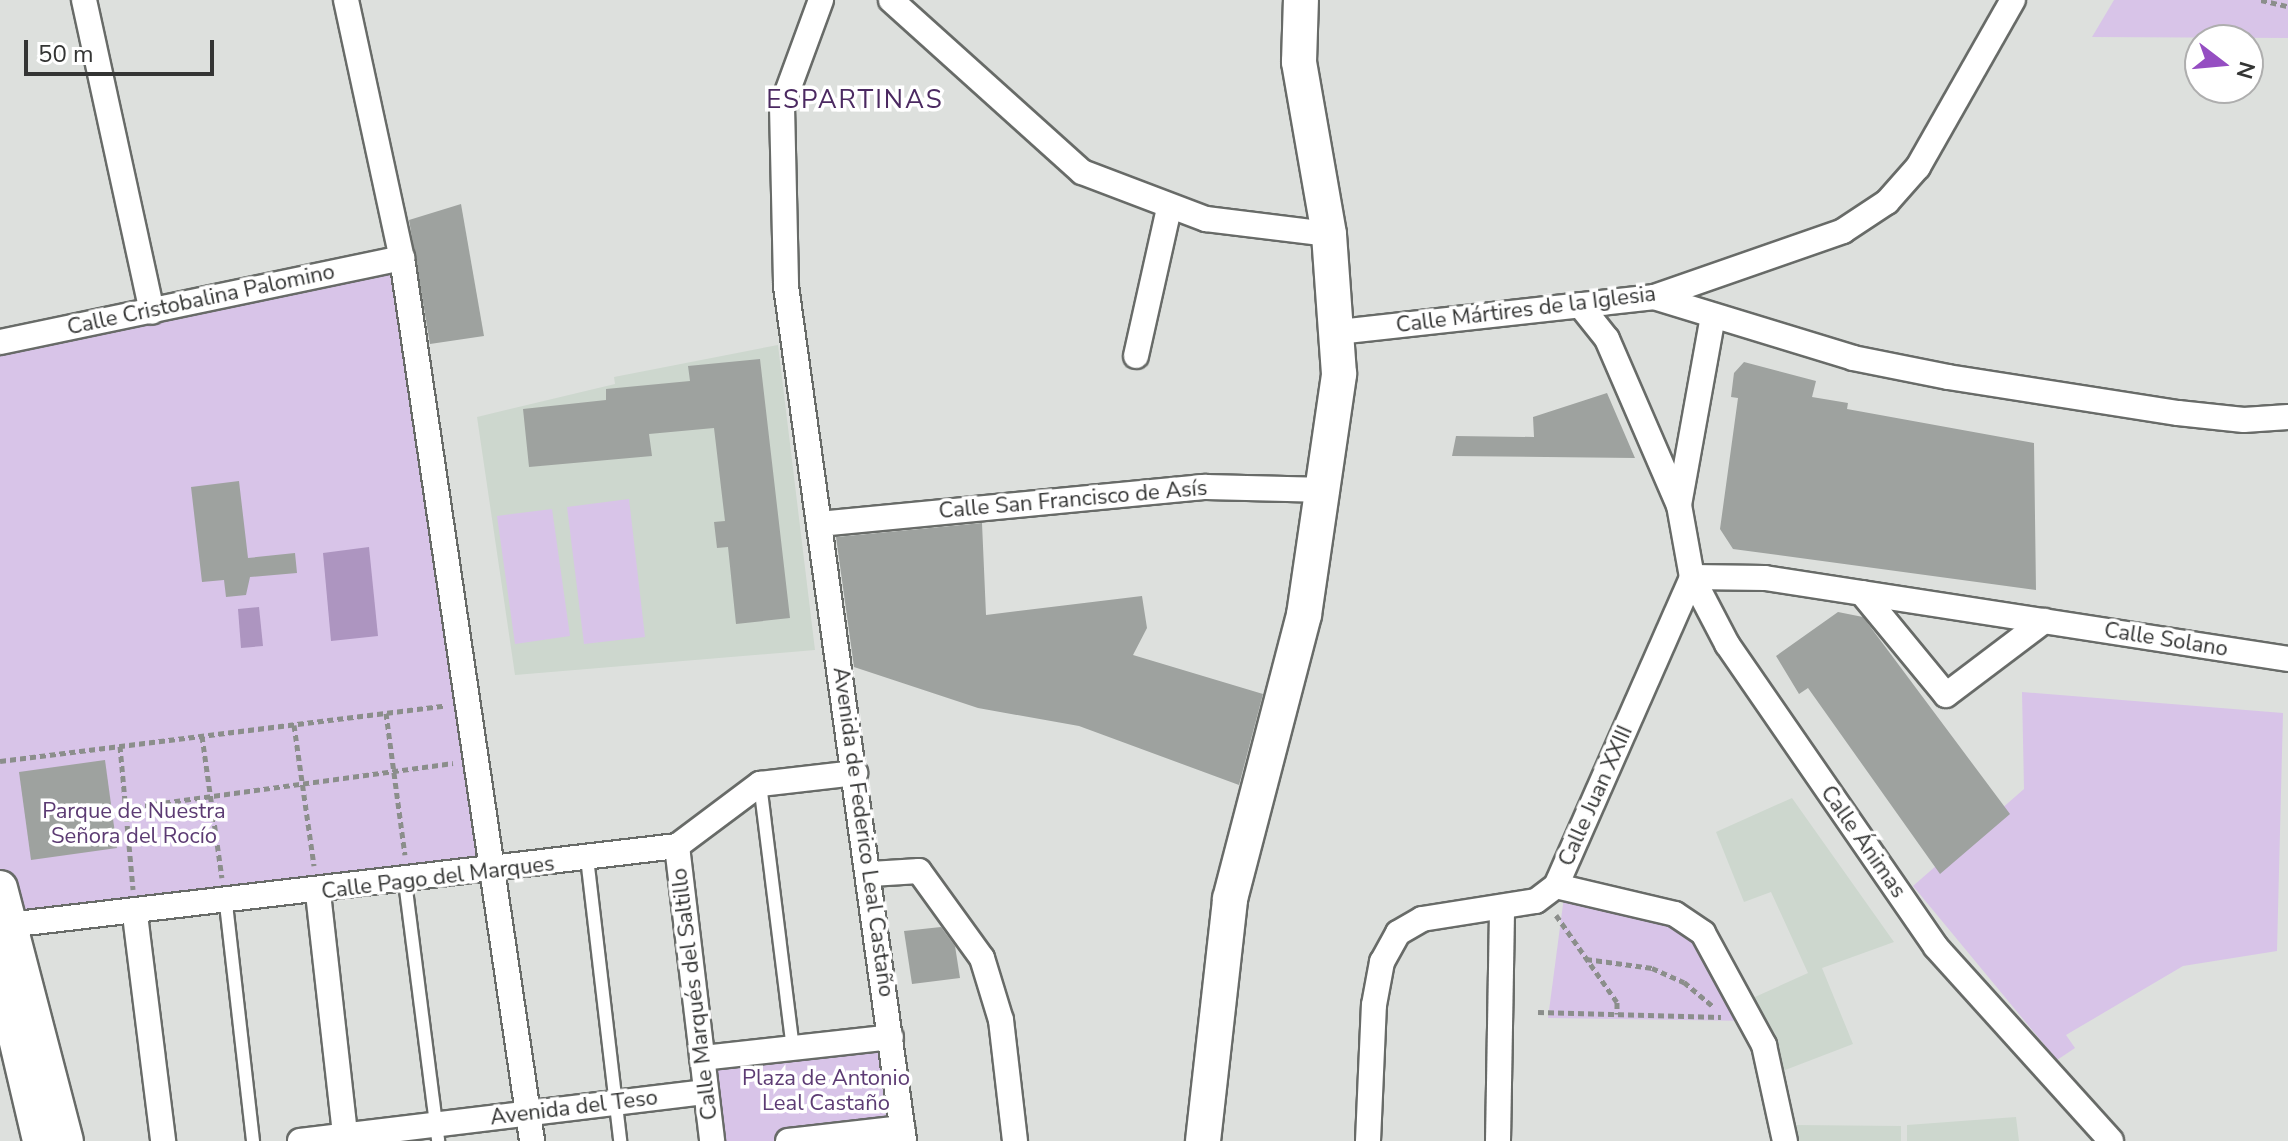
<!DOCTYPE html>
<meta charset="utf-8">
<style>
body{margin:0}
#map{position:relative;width:2288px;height:1141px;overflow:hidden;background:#dde0dd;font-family:"Nunito Sans",sans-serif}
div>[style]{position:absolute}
.built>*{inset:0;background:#cdd7ce}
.green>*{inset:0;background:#d8c4e8}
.water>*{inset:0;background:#ad95c0}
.building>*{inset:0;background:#9ea29f}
.path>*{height:5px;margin-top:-2.5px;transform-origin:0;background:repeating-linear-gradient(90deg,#8b8e8b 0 6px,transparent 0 10px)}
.roads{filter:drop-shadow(2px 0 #686b68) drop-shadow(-2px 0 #686b68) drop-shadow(0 2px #686b68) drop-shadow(0 -2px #686b68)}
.lane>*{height:12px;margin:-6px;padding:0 6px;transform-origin:6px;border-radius:6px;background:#fff}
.street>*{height:24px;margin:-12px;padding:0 12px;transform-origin:12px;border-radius:12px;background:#fff}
.secondary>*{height:34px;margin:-17px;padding:0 17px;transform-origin:17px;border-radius:17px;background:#fff}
span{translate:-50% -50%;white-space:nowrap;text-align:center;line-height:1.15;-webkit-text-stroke:7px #fff;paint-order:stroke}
.street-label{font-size:22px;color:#343534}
.park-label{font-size:22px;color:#5c3b73}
.quarter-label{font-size:26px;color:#4b2961;letter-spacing:2px}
.north{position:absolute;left:2184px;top:24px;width:80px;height:80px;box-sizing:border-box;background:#fff;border:2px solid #aeaeae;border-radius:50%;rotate:106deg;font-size:22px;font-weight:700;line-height:32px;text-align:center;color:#343534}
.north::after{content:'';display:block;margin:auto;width:28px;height:36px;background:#954ec2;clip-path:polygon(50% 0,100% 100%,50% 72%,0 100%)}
.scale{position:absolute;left:24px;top:40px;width:190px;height:36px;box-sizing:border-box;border:4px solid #343534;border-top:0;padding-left:10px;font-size:24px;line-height:28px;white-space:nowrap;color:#343534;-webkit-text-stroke:6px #fff;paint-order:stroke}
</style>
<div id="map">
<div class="built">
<i style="clip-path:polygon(778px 345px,815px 650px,515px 675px,477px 417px,615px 384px,614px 377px)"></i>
<i style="clip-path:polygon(1792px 798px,1894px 942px,1822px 968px,1853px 1044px,1780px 1072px,1746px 1001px,1808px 973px,1771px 892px,1744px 902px,1716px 832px)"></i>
<i style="clip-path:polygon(2016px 1117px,2019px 1141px,1907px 1141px,1907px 1125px)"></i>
<i style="clip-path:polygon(1795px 1125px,1901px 1126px,1901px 1141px,1795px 1141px)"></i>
</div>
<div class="green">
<i style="clip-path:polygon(2114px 0,2288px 0,2288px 38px,2092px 37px)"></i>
<i style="clip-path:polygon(402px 258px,495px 871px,13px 925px,0 888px,0 342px)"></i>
<i style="clip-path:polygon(629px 499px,645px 637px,584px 644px,567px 507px)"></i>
<i style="clip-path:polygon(552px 509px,570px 636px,515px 644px,497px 516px)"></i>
<i style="clip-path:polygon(2022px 692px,2283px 713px,2277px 951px,2183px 966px,2066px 1035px,2075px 1048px,2057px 1060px,1913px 886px,2024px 789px)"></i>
<i style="clip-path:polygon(1565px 889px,1675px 914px,1750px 1021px,1548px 1018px)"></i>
<i style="clip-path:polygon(891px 1037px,902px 1128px,788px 1141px,712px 1141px,702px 1058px)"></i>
</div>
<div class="water">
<i style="clip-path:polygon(369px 547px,378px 636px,331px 641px,323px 553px)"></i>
<i style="clip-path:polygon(259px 607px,263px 646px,241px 648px,238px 609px)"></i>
</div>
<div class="building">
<i style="clip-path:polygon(461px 204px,484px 336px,430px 344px,409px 220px)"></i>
<i style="clip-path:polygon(760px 359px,790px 618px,736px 624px,728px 547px,717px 548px,714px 522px,725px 521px,714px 428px,649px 434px,652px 456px,529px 467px,523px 409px,606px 400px,606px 389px,690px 381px,688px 366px)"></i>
<i style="clip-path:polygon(1744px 362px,1816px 381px,1812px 397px,1848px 403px,1847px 409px,2034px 443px,2036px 590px,1733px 549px,1720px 529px,1738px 398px,1731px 397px,1734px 373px)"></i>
<i style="clip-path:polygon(1607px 393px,1635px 458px,1452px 456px,1456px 436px,1534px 437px,1533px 417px)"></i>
<i style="clip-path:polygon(239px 481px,248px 558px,295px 553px,297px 573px,250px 577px,246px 595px,226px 597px,224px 580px,202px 582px,191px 487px)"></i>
<i style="clip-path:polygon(982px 523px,986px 615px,1142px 596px,1147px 628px,1133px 655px,1263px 694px,1239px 785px,1079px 726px,978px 708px,854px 667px,836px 537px)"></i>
<i style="clip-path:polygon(1838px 612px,1863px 617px,2010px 814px,1940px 874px,1808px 688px,1799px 694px,1776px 656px)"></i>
<i style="clip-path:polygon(105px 760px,117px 848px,31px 860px,19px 772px)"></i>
<i style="clip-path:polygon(941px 927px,955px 946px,960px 978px,912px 984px,904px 931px)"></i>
</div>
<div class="path">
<i style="left:2261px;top:0;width:28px;rotate:13deg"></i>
<i style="left:386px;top:713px;width:143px;rotate:82.4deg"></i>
<i style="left:294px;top:725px;width:142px;rotate:81.9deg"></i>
<i style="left:202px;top:736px;width:143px;rotate:82deg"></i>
<i style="left:120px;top:746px;width:144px;rotate:84.8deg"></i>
<i style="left:0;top:761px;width:447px;rotate:-7.1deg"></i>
<i style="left:125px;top:808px;width:331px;rotate:-7.8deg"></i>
<i style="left:1556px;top:915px;width:106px;rotate:55deg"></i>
<i style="left:1617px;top:1002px;width:12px;rotate:90deg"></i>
<i style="left:1586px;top:959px;width:67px;rotate:7.8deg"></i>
<i style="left:1652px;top:968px;width:35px;rotate:24deg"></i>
<i style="left:1684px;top:982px;width:39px;rotate:40deg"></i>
<i style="left:1538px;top:1012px;width:183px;rotate:1.6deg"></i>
</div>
<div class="roads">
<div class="lane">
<i style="left:760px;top:784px;width:266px;rotate:82.9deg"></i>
<i style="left:587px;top:858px;width:285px;rotate:83.3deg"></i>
<i style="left:405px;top:882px;width:261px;rotate:82.7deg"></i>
<i style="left:226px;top:904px;width:239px;rotate:83.5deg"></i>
</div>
<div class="street">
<i style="left:84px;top:0;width:319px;rotate:77.7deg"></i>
<i style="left:346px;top:0;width:264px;rotate:77.8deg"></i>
<i style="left:402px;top:258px;width:893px;rotate:81.62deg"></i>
<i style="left:821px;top:0;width:113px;rotate:110.2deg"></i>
<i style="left:782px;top:106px;width:180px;rotate:88.7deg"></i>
<i style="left:786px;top:286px;width:863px;rotate:82.14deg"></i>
<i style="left:891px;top:0;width:257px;rotate:42deg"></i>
<i style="left:1082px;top:172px;width:133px;rotate:20.8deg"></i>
<i style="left:1206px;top:219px;width:124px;rotate:7deg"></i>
<i style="left:1654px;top:297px;width:208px;rotate:17deg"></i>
<i style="left:1853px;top:358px;width:97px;rotate:11.3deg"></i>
<i style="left:1948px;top:377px;width:233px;rotate:8.9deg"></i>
<i style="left:2178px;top:413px;width:66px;rotate:6.1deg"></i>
<i style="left:2244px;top:420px;width:44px;rotate:-3.9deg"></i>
<i style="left:1580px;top:305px;width:43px;rotate:51.5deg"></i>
<i style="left:1607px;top:339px;width:181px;rotate:66.6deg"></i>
<i style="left:1679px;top:505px;width:73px;rotate:79.8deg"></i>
<i style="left:1692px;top:577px;width:76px;rotate:62.4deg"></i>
<i style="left:1727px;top:644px;width:368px;rotate:55.4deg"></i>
<i style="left:1936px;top:947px;width:261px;rotate:47.9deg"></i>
<i style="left:1338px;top:332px;width:318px;rotate:-6.3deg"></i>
<i style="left:1654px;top:297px;width:200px;rotate:-19.2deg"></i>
<i style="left:1843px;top:231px;width:53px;rotate:-33.4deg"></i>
<i style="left:1887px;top:202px;width:47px;rotate:-48.5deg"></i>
<i style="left:1918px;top:167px;width:192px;rotate:-60.4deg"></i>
<i style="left:0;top:342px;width:411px;rotate:-11.8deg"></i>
<i style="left:1136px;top:356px;width:152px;rotate:-77.4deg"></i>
<i style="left:1679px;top:505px;width:192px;rotate:-79.8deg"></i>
<i style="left:819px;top:524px;width:389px;rotate:-5.5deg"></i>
<i style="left:1206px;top:487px;width:121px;rotate:1.4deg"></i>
<i style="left:1862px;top:593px;width:132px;rotate:50.5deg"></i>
<i style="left:1946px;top:695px;width:123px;rotate:-37.1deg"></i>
<i style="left:677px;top:846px;width:297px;rotate:83.2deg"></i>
<i style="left:871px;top:874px;width:48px;rotate:-3.6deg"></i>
<i style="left:919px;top:871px;width:107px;rotate:54.1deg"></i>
<i style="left:982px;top:958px;width:65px;rotate:73deg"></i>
<i style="left:1001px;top:1020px;width:122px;rotate:83.4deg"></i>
<i style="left:1556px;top:886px;width:122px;rotate:13.2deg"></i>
<i style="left:1675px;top:914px;width:34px;rotate:34deg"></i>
<i style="left:1703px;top:933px;width:128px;rotate:61.4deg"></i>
<i style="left:1764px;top:1045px;width:98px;rotate:77.7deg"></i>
<i style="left:318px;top:893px;width:250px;rotate:83.6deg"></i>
<i style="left:135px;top:915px;width:228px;rotate:82.9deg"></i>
<i style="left:0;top:926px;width:682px;rotate:-6.74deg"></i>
<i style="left:677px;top:846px;width:104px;rotate:-36.8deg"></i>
<i style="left:760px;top:784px;width:96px;rotate:-6.6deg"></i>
<i style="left:702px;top:1058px;width:190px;rotate:-6.3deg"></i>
<i style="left:300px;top:1141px;width:409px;rotate:-6.9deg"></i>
<i style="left:788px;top:1141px;width:115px;rotate:-6.5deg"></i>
<i style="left:1368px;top:1141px;width:136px;rotate:-87.5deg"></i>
<i style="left:1374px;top:1005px;width:44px;rotate:-79.5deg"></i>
<i style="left:1382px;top:962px;width:33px;rotate:-61deg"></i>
<i style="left:1398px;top:933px;width:28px;rotate:-30deg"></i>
<i style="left:1422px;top:919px;width:115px;rotate:-9deg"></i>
<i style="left:1536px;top:901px;width:25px;rotate:-37deg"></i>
<i style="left:1556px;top:886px;width:338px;rotate:-66.2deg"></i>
<i style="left:1692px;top:577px;width:73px;rotate:0.8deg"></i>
<i style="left:1765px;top:578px;width:529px;rotate:8.8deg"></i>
<i style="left:1498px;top:1141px;width:233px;rotate:-89deg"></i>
</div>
<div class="secondary">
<i style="left:0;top:888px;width:261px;rotate:75.4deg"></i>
<i style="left:0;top:970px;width:176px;rotate:76.8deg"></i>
<i style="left:1203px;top:1141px;width:244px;rotate:-83.6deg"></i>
<i style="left:1230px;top:899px;width:293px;rotate:-75.4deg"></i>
<i style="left:1304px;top:615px;width:244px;rotate:-81.7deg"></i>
<i style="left:1339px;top:374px;width:140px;rotate:-94.1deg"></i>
<i style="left:1329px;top:234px;width:175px;rotate:-99.9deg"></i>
<i style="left:1299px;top:62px;width:62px;rotate:-88.2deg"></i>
</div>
</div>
<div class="street-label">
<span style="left:201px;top:300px;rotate:-12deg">Calle Cristobalina Palomino</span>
<span style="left:1526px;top:310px;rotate:-7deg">Calle Mártires de la Iglesia</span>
<span style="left:1073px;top:500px;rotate:-5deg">Calle San Francisco de Asís</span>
<span style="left:2166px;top:640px;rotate:9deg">Calle Solano</span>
<span style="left:1596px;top:796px;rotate:-66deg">Calle Juan XXIII</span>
<span style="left:863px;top:832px;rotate:82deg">Avenida de Federico Leal Castaño</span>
<span style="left:1863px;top:842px;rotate:55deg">Calle Ánimas</span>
<span style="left:438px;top:878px;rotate:-7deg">Calle Pago del Marques</span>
<span style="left:695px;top:994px;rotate:-97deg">Calle Marqués del Saltillo</span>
<span style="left:574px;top:1108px;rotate:-7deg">Avenida del Teso</span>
</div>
<div class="park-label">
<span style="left:134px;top:824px">Parque de Nuestra<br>Señora del Rocío</span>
<span style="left:826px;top:1091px">Plaza de Antonio<br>Leal Castaño</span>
</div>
<div class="quarter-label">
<span style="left:855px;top:100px">ESPARTINAS</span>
</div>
<div class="north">N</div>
<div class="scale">50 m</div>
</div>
